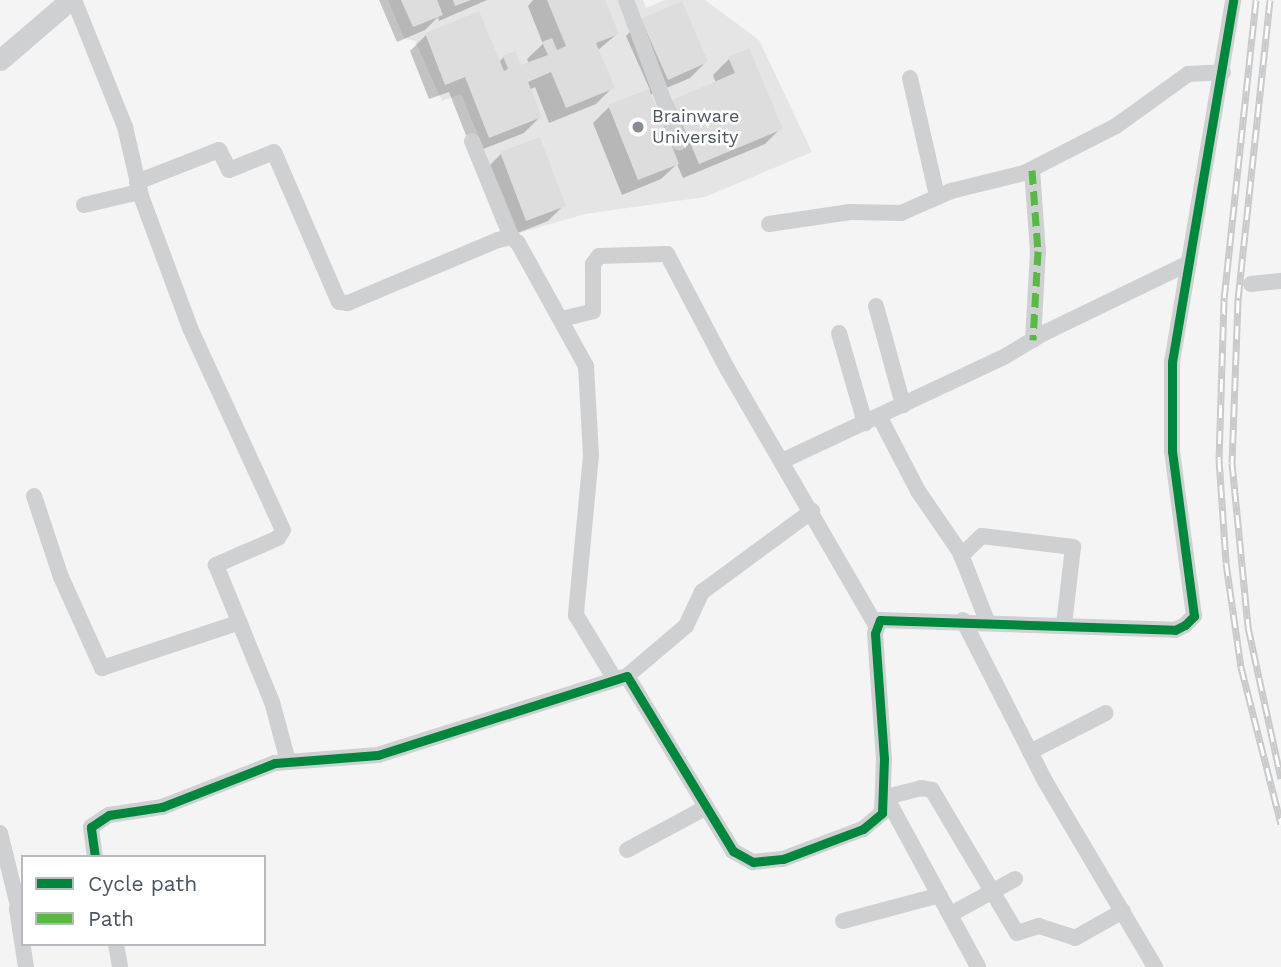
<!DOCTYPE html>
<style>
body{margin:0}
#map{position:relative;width:1281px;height:967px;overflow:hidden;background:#f4f4f4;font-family:"Work Sans",sans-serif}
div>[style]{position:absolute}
.education>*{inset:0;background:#e6e5e6}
.shadow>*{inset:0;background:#0003}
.building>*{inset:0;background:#ddddde}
.street>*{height:16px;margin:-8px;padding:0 8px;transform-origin:8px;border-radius:8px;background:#ced0d2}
.secondary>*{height:21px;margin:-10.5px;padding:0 10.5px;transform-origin:10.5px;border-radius:10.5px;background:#ced0d4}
.rail>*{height:7px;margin-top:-3.5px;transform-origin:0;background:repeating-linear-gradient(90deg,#fff 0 13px,#c9cacc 0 26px);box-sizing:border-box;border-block:2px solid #c9cacc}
.quiet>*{height:7px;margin-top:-3.5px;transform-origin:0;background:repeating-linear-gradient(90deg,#58b947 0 14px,transparent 0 21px)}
.cycleway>*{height:9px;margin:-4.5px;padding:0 4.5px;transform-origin:4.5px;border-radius:4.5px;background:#00873e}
.dots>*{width:19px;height:19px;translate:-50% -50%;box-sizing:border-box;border:4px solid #fff;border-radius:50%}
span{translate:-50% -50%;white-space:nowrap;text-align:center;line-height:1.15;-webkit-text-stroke:5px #fff;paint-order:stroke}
.poi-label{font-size:18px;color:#4a5661}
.left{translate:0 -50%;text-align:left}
.legend{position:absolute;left:21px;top:855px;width:245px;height:91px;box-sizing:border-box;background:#fff;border:2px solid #b7bbc0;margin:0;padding:9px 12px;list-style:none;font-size:21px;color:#4a5661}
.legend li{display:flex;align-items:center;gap:14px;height:35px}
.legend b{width:35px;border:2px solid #b7bbc0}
</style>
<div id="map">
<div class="education">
<i style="clip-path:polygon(388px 0,643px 0,646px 8px,665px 0,705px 0,759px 40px,812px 152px,705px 197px,585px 214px,519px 233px,461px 94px,442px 101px,415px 41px,404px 38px)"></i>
</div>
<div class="shadow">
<i style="clip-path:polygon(379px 0,487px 0,439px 21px,438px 17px,425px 30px,397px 42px)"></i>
<i style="clip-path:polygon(533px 0,603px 0,617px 34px,597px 51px,612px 88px,596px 104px,549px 123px,535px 87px,529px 90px,540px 117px,524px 133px,473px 153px,449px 92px,429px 99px,410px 51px,426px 35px,498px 63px,504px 57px,520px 68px,529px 64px,527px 59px,543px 44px,528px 6px)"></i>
<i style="clip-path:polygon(642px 20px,706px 62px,690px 78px,650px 95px,658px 116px,673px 101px,716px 83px,713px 75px,729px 59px,748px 50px,781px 128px,765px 144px,683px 178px,677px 164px,661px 179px,622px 195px,593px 123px,609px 107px,650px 90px,626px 36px)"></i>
<i style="clip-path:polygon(501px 154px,564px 205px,548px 221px,510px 236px,485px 170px)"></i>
</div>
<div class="building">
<i style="clip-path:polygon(401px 0,437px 0,443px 15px,413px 27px)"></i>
<i style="clip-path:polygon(453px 0,471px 0,455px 6px)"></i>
<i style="clip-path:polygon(547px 0,605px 0,619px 34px,596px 43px,615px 88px,566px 108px,551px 72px,528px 82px,542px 117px,489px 138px,465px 77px,445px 85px,425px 33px,479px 11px,504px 71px,508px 69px,503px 56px,515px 51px,521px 65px,548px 55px,542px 42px,552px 38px,557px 50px,566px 46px)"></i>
<i style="clip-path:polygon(682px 1px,708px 62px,668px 80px,641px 19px)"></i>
<i style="clip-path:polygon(749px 48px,783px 129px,699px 164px,672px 100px,735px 73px,728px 57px)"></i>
<i style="clip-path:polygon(649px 89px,679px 164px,638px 180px,608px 105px)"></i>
<i style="clip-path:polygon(540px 137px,566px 206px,526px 221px,500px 152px)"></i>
</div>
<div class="street">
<i style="left:74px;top:0;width:137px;rotate:68.1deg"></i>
<i style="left:125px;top:127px;width:71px;rotate:76.9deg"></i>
<i style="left:141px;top:196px;width:141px;rotate:69.6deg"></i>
<i style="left:190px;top:328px;width:222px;rotate:65.3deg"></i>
<i style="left:283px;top:530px;width:9px;rotate:122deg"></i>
<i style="left:278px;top:538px;width:68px;rotate:156.5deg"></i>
<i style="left:216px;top:565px;width:148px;rotate:67.8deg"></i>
<i style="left:272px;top:702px;width:61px;rotate:74.8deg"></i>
<i style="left:626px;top:0;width:152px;rotate:69.5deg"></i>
<i style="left:910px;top:78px;width:121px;rotate:77.1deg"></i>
<i style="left:472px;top:141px;width:104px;rotate:67.9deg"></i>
<i style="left:1032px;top:170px;width:81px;rotate:85.8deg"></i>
<i style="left:1038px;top:251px;width:89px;rotate:93.2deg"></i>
<i style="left:137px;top:182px;width:88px;rotate:-21.3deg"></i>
<i style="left:219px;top:150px;width:22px;rotate:63deg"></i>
<i style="left:229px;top:170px;width:48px;rotate:-21.8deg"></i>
<i style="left:274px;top:152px;width:163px;rotate:66.6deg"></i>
<i style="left:339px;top:302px;width:9px;rotate:6deg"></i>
<i style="left:348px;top:303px;width:163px;rotate:-22.8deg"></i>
<i style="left:498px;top:240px;width:13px;rotate:-13deg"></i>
<i style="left:511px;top:237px;width:9px;rotate:41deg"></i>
<i style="left:518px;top:243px;width:141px;rotate:61.1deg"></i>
<i style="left:586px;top:366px;width:89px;rotate:86.8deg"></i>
<i style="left:591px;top:455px;width:161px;rotate:95.4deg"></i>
<i style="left:576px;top:615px;width:74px;rotate:58.9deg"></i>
<i style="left:84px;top:205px;width:57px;rotate:-13.3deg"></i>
<i style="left:769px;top:224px;width:82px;rotate:-8.4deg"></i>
<i style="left:850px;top:212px;width:51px;rotate:1.1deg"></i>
<i style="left:901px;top:213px;width:55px;rotate:-23.7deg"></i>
<i style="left:951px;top:191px;width:75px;rotate:-13.9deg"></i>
<i style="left:1024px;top:173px;width:103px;rotate:-27.1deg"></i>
<i style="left:1116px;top:126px;width:89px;rotate:-35.8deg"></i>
<i style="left:1188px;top:74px;width:35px;rotate:-3deg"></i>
<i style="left:1251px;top:284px;width:30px;rotate:-6deg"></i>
<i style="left:876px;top:306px;width:103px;rotate:74.7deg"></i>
<i style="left:562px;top:319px;width:32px;rotate:-14deg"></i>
<i style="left:593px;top:311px;width:47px;rotate:-90deg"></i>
<i style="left:593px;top:264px;width:10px;rotate:-53deg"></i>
<i style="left:599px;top:256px;width:68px;rotate:-1.7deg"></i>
<i style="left:667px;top:254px;width:131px;rotate:62.3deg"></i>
<i style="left:728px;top:370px;width:295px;rotate:59.9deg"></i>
<i style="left:839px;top:333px;width:94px;rotate:73.9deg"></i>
<i style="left:879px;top:416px;width:85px;rotate:62.5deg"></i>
<i style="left:918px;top:491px;width:74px;rotate:55.5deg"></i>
<i style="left:960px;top:552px;width:74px;rotate:68.6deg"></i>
<i style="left:782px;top:461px;width:245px;rotate:-25.1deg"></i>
<i style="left:1004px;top:357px;width:47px;rotate:-31deg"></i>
<i style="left:1044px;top:333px;width:161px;rotate:-25.8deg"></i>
<i style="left:34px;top:496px;width:85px;rotate:71.6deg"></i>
<i style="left:61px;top:577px;width:100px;rotate:65.7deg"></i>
<i style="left:102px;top:668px;width:145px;rotate:-18.4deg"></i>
<i style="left:961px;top:556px;width:29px;rotate:-44deg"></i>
<i style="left:982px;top:536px;width:92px;rotate:6.9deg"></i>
<i style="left:1073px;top:547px;width:79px;rotate:96.6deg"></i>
<i style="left:963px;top:620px;width:181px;rotate:63deg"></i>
<i style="left:1045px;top:781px;width:216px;rotate:59.4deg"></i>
<i style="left:627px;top:676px;width:77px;rotate:-40.3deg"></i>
<i style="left:686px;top:626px;width:38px;rotate:-65deg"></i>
<i style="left:702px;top:592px;width:137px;rotate:-36.4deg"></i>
<i style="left:1030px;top:752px;width:85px;rotate:-27.2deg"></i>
<i style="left:884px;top:793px;width:198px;rotate:61.6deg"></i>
<i style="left:886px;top:797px;width:36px;rotate:-14deg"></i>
<i style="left:921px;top:788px;width:11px;rotate:10deg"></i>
<i style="left:932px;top:790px;width:166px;rotate:59.3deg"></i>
<i style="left:1017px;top:933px;width:23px;rotate:-18deg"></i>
<i style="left:1039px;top:926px;width:38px;rotate:18deg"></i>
<i style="left:1075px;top:938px;width:55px;rotate:-29.4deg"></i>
<i style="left:0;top:833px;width:75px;rotate:76.1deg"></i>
<i style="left:627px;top:850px;width:89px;rotate:-28.3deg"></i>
<i style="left:95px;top:857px;width:30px;rotate:-98deg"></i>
<i style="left:91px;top:827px;width:22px;rotate:-34deg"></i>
<i style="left:109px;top:815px;width:54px;rotate:-8.6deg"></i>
<i style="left:162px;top:807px;width:121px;rotate:-21.3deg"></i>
<i style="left:275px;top:763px;width:103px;rotate:-4.4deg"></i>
<i style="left:378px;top:755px;width:261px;rotate:-17.6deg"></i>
<i style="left:627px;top:676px;width:205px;rotate:58.8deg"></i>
<i style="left:733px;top:851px;width:23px;rotate:29deg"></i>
<i style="left:753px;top:862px;width:30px;rotate:-6deg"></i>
<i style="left:783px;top:859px;width:85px;rotate:-20.6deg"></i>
<i style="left:863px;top:829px;width:25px;rotate:-40deg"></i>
<i style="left:882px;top:813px;width:54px;rotate:-87.9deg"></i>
<i style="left:884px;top:759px;width:126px;rotate:-94.1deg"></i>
<i style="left:875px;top:633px;width:14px;rotate:-69deg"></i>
<i style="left:880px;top:620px;width:295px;rotate:1.9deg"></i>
<i style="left:1175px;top:630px;width:11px;rotate:-27deg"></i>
<i style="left:1185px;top:625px;width:13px;rotate:-45deg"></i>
<i style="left:1194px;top:616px;width:166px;rotate:-97.6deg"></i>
<i style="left:1172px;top:451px;width:89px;rotate:-90deg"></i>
<i style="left:1172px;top:362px;width:367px;rotate:-80.4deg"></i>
<i style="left:23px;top:904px;width:8px;rotate:140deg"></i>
<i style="left:17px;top:909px;width:59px;rotate:81.2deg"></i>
<i style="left:951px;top:914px;width:73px;rotate:-28.7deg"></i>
<i style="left:843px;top:921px;width:100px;rotate:-15deg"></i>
<i style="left:116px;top:944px;width:23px;rotate:80deg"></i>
</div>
<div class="secondary">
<i style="left:0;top:60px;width:92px;rotate:-40.6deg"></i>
</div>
<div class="rail">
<i style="left:1256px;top:0;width:303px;rotate:96.1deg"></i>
<i style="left:1224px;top:301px;width:158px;rotate:91.8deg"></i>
<i style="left:1219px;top:459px;width:104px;rotate:86.1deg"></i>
<i style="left:1226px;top:563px;width:105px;rotate:81.8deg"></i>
<i style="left:1241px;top:667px;width:162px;rotate:75.7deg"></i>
<i style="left:1270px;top:0;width:302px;rotate:96.1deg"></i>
<i style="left:1238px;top:300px;width:163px;rotate:92.1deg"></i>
<i style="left:1232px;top:463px;width:165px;rotate:84.4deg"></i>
<i style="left:1248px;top:627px;width:155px;rotate:77.7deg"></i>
</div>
<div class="quiet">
<i style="left:1032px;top:170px;width:81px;rotate:85.8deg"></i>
<i style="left:1038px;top:251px;width:89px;rotate:93.2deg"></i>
</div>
<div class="cycleway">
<i style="left:95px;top:857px;width:30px;rotate:-98deg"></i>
<i style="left:91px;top:827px;width:22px;rotate:-34deg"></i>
<i style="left:109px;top:815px;width:54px;rotate:-8.6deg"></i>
<i style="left:162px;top:807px;width:121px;rotate:-21.3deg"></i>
<i style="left:275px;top:763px;width:103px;rotate:-4.4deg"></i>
<i style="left:378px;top:755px;width:261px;rotate:-17.6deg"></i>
<i style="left:627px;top:676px;width:205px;rotate:58.8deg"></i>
<i style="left:733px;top:851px;width:23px;rotate:29deg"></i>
<i style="left:753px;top:862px;width:30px;rotate:-6deg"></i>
<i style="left:783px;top:859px;width:85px;rotate:-20.6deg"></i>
<i style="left:863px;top:829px;width:25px;rotate:-40deg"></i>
<i style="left:882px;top:813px;width:54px;rotate:-87.9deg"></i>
<i style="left:884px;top:759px;width:126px;rotate:-94.1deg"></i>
<i style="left:875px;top:633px;width:14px;rotate:-69deg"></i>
<i style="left:880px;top:620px;width:295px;rotate:1.9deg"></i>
<i style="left:1175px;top:630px;width:11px;rotate:-27deg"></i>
<i style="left:1185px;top:625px;width:13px;rotate:-45deg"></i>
<i style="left:1194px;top:616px;width:166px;rotate:-97.6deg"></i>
<i style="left:1172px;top:451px;width:89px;rotate:-90deg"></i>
<i style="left:1172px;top:362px;width:367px;rotate:-80.4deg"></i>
</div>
<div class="dots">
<i style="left:638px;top:127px;background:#868d94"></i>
</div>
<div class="poi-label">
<span class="left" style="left:652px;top:127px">Brainware<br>University</span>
</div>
<ul class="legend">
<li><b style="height:9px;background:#00873e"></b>Cycle path</li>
<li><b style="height:9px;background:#58b947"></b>Path</li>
</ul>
</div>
